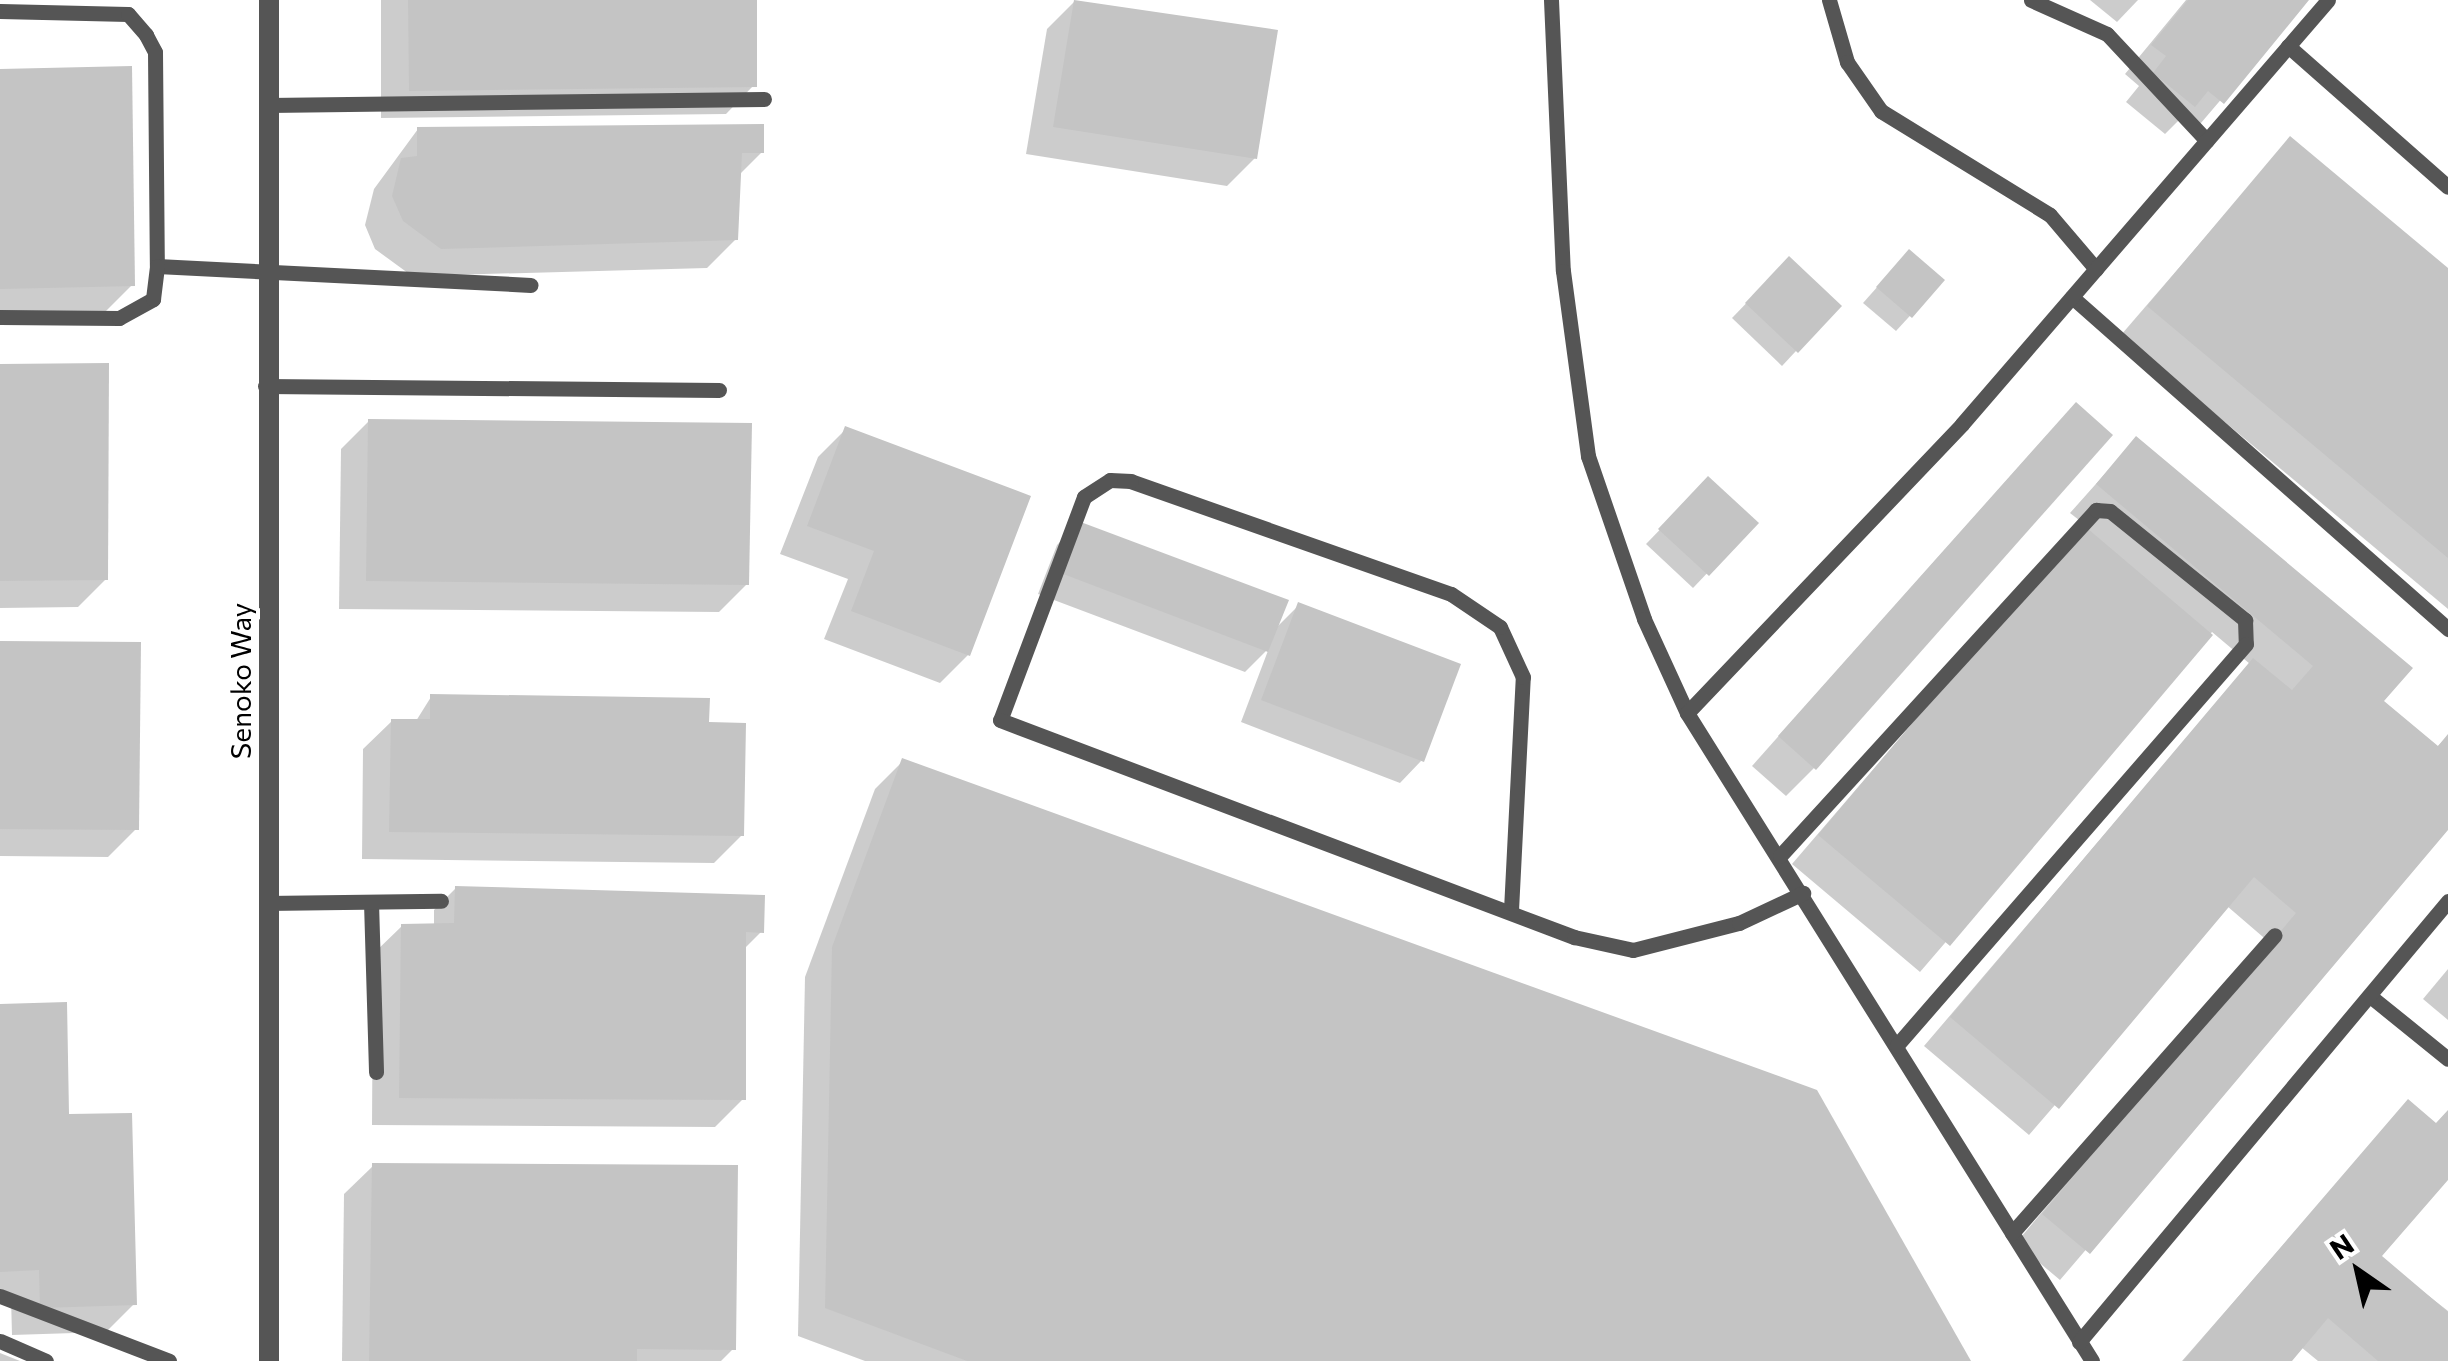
<!DOCTYPE html>
<style>
body{margin:0}
#map{position:relative;width:2448px;height:1361px;overflow:hidden;background:#fff;font-family:Commissioner,sans-serif}
div>[style]{position:absolute}
.shadow>*{inset:0;background:#0003}
.building>*{inset:0;background:#c4c4c4}
.lane>*{height:15px;margin:-7.5px;padding:0 7.5px;transform-origin:7.5px;border-radius:7.5px;background:#555}
.street>*{height:20px;margin:-10px;padding:0 10px;transform-origin:10px;border-radius:10px;background:#555}
span{translate:-50% -50%;white-space:nowrap;text-align:center;line-height:1.15;-webkit-text-stroke:8px #fff;paint-order:stroke}
.street-label{font-size:28px;color:#000}
.north{position:absolute;left:2308px;top:1221px;width:100px;height:100px;-webkit-text-stroke:8px #fff;paint-order:stroke;rotate:326deg;font-size:28px;font-weight:700;line-height:40px;text-align:center;color:#000}
.north::after{content:'';display:block;margin:auto;width:35px;height:45px;background:#000;clip-path:polygon(50% 0,100% 100%,50% 72%,0 100%)}
</style>
<div id="map">
<div class="shadow">
<i style="clip-path:polygon(381px 0,754px 0,754px 85px,726px 114px,381px 118px)"></i>
<i style="clip-path:polygon(2090px 0,2138px 0,2117px 22px)"></i>
<i style="clip-path:polygon(2186px 0,2306px 0,2195px 130px,2180px 119px,2165px 134px,2126px 102px,2139px 86px,2125px 74px)"></i>
<i style="clip-path:polygon(1075px 1px,1255px 158px,1227px 186px,1026px 154px,1047px 29px)"></i>
<i style="clip-path:polygon(0 72px,132px 285px,104px 313px,0 315px)"></i>
<i style="clip-path:polygon(418px 129px,762px 152px,739px 175px,736px 239px,707px 268px,412px 276px,375px 249px,365px 225px,374px 189px)"></i>
<i style="clip-path:polygon(2290px 139px,2448px 272px,2448px 609px,2121px 335px)"></i>
<i style="clip-path:polygon(1789px 259px,1796px 351px,1782px 366px,1732px 318px)"></i>
<i style="clip-path:polygon(1895px 267px,1942px 281px,1896px 331px,1863px 303px)"></i>
<i style="clip-path:polygon(0 366px,106px 579px,78px 607px,0 608px)"></i>
<i style="clip-path:polygon(369px 421px,747px 584px,719px 612px,339px 609px,341px 449px)"></i>
<i style="clip-path:polygon(846px 429px,968px 655px,940px 683px,824px 639px,848px 579px,780px 554px,818px 457px)"></i>
<i style="clip-path:polygon(2048px 434px,1814px 768px,1786px 796px,1752px 766px)"></i>
<i style="clip-path:polygon(2136px 439px,2381px 702px,2436px 748px,2448px 736px,2448px 826px,2060px 1280px,2016px 1243px,2270px 943px,2227px 906px,2029px 1135px,1924px 1046px,2250px 664px,2212px 632px,1920px 972px,1792px 864px,2084px 524px,2070px 513px)"></i>
<i style="clip-path:polygon(1708px 480px,1755px 523px,1693px 588px,1646px 544px)"></i>
<i style="clip-path:polygon(1079px 523px,1275px 629px,1299px 605px,1421px 761px,1400px 783px,1241px 722px,1269px 648px,1245px 672px,1038px 594px,1057px 545px)"></i>
<i style="clip-path:polygon(0 643px,136px 829px,108px 857px,0 856px)"></i>
<i style="clip-path:polygon(431px 697px,703px 725px,742px 835px,714px 863px,362px 859px,363px 749px,392px 721px,416px 721px)"></i>
<i style="clip-path:polygon(903px 761px,1968px 1361px,865px 1361px,798px 1336px,805px 977px,875px 789px)"></i>
<i style="clip-path:polygon(456px 888px,761px 932px,743px 950px,743px 1099px,715px 1127px,372px 1125px,373px 954px,402px 926px,434px 927px,434px 910px)"></i>
<i style="clip-path:polygon(2448px 969px,2448px 1020px,2423px 999px)"></i>
<i style="clip-path:polygon(0 1006px,67px 1117px,134px 1304px,106px 1332px,12px 1335px,11px 1298px,0 1298px)"></i>
<i style="clip-path:polygon(2408px 1102px,2435px 1126px,2448px 1113px,2448px 1176px,2379px 1257px,2448px 1311px,2448px 1361px,2318px 1361px,2301px 1347px,2289px 1361px,2182px 1361px)"></i>
<i style="clip-path:polygon(373px 1166px,733px 1349px,721px 1361px,342px 1361px,344px 1194px)"></i>
<i style="clip-path:polygon(0 1353px,20px 1361px,0 1361px)"></i>
</div>
<div class="building">
<i style="clip-path:polygon(408px 0,757px 0,757px 87px,409px 91px)"></i>
<i style="clip-path:polygon(1074px 0,1278px 30px,1257px 159px,1053px 127px)"></i>
<i style="clip-path:polygon(2188px 0,2309px 0,2224px 104px,2208px 91px,2195px 107px,2153px 73px,2166px 56px,2151px 45px)"></i>
<i style="clip-path:polygon(132px 66px,135px 286px,0 289px,0 69px)"></i>
<i style="clip-path:polygon(764px 124px,764px 153px,742px 153px,738px 240px,441px 249px,403px 221px,392px 196px,401px 158px,417px 156px,417px 127px)"></i>
<i style="clip-path:polygon(2290px 136px,2448px 268px,2448px 558px,2147px 306px)"></i>
<i style="clip-path:polygon(1909px 249px,1945px 280px,1912px 318px,1876px 287px)"></i>
<i style="clip-path:polygon(1789px 256px,1842px 306px,1798px 353px,1745px 303px)"></i>
<i style="clip-path:polygon(109px 363px,108px 580px,0 581px,0 364px)"></i>
<i style="clip-path:polygon(2076px 402px,2113px 435px,1816px 770px,1778px 736px)"></i>
<i style="clip-path:polygon(368px 419px,752px 423px,749px 585px,366px 581px)"></i>
<i style="clip-path:polygon(845px 426px,1031px 496px,970px 656px,851px 611px,874px 551px,807px 526px)"></i>
<i style="clip-path:polygon(2136px 436px,2413px 668px,2384px 701px,2438px 746px,2448px 734px,2448px 830px,2090px 1254px,2042px 1214px,2296px 913px,2254px 877px,2059px 1109px,1950px 1017px,2253px 658px,2292px 690px,2313px 666px,2096px 484px)"></i>
<i style="clip-path:polygon(1708px 476px,1759px 523px,1709px 576px,1658px 529px)"></i>
<i style="clip-path:polygon(1078px 521px,1289px 600px,1268px 652px,1058px 572px)"></i>
<i style="clip-path:polygon(2081px 523px,2213px 635px,1950px 946px,1818px 835px)"></i>
<i style="clip-path:polygon(1298px 602px,1461px 664px,1424px 762px,1261px 700px)"></i>
<i style="clip-path:polygon(0 641px,141px 642px,139px 830px,0 829px)"></i>
<i style="clip-path:polygon(430px 694px,710px 698px,709px 722px,746px 723px,744px 836px,389px 832px,391px 719px,430px 719px)"></i>
<i style="clip-path:polygon(902px 758px,1817px 1090px,1971px 1361px,967px 1361px,825px 1308px,832px 947px)"></i>
<i style="clip-path:polygon(455px 886px,765px 895px,764px 933px,746px 932px,746px 1100px,399px 1098px,401px 924px,454px 923px)"></i>
<i style="clip-path:polygon(67px 1002px,69px 1114px,132px 1113px,137px 1305px,40px 1308px,39px 1270px,0 1272px,0 1004px)"></i>
<i style="clip-path:polygon(2408px 1099px,2436px 1123px,2448px 1110px,2448px 1180px,2382px 1256px,2448px 1312px,2448px 1361px,2378px 1361px,2328px 1318px,2292px 1361px,2183px 1361px)"></i>
<i style="clip-path:polygon(372px 1163px,738px 1165px,736px 1350px,637px 1349px,637px 1361px,369px 1361px)"></i>
</div>
<div class="lane">
<i style="left:1551px;top:0;width:271px;rotate:87.5deg"></i>
<i style="left:1563px;top:271px;width:187px;rotate:82.3deg"></i>
<i style="left:1588px;top:456px;width:172px;rotate:71deg"></i>
<i style="left:1644px;top:619px;width:103px;rotate:65.4deg"></i>
<i style="left:1687px;top:713px;width:764px;rotate:57.99deg"></i>
<i style="left:1829px;top:0;width:65px;rotate:73.8deg"></i>
<i style="left:1847px;top:62px;width:60px;rotate:55.2deg"></i>
<i style="left:1881px;top:111px;width:198px;rotate:31.6deg"></i>
<i style="left:2050px;top:215px;width:71px;rotate:49.6deg"></i>
<i style="left:2031px;top:0;width:83px;rotate:24.1deg"></i>
<i style="left:2107px;top:34px;width:146px;rotate:46.9deg"></i>
<i style="left:0;top:11px;width:128px;rotate:1.3deg"></i>
<i style="left:128px;top:14px;width:28px;rotate:49deg"></i>
<i style="left:146px;top:35px;width:19px;rotate:62deg"></i>
<i style="left:155px;top:52px;width:214px;rotate:89.5deg"></i>
<i style="left:157px;top:266px;width:374px;rotate:2.9deg"></i>
<i style="left:2288px;top:46px;width:213px;rotate:41.4deg"></i>
<i style="left:268px;top:105px;width:496px;rotate:-0.7deg"></i>
<i style="left:2072px;top:297px;width:502px;rotate:41.44deg"></i>
<i style="left:0;top:317px;width:119px;rotate:0.5deg"></i>
<i style="left:119px;top:318px;width:39px;rotate:-29deg"></i>
<i style="left:153px;top:299px;width:33px;rotate:-83deg"></i>
<i style="left:265px;top:386px;width:454px;rotate:0.5deg"></i>
<i style="left:1687px;top:713px;width:399px;rotate:-46.4deg"></i>
<i style="left:1962px;top:424px;width:560px;rotate:-49.2deg"></i>
<i style="left:1780px;top:856px;width:469px;rotate:-47.6deg"></i>
<i style="left:2096px;top:510px;width:14px;rotate:4deg"></i>
<i style="left:2110px;top:511px;width:174px;rotate:38.9deg"></i>
<i style="left:2245px;top:620px;width:24px;rotate:88deg"></i>
<i style="left:2246px;top:644px;width:532px;rotate:131.03deg"></i>
<i style="left:371px;top:902px;width:170px;rotate:88.3deg"></i>
<i style="left:266px;top:903px;width:175px;rotate:-0.7deg"></i>
<i style="left:1511px;top:910px;width:233px;rotate:-87.1deg"></i>
<i style="left:1523px;top:677px;width:55px;rotate:-114.7deg"></i>
<i style="left:1500px;top:627px;width:59px;rotate:-146deg"></i>
<i style="left:1451px;top:594px;width:339px;rotate:-160.6deg"></i>
<i style="left:1131px;top:481px;width:21px;rotate:-177deg"></i>
<i style="left:1110px;top:480px;width:31px;rotate:147deg"></i>
<i style="left:1084px;top:497px;width:238px;rotate:110.6deg"></i>
<i style="left:1000px;top:720px;width:614px;rotate:20.71deg"></i>
<i style="left:1574px;top:937px;width:60px;rotate:12.4deg"></i>
<i style="left:1633px;top:950px;width:109px;rotate:-14.3deg"></i>
<i style="left:1739px;top:923px;width:71px;rotate:-25.1deg"></i>
<i style="left:2370px;top:996px;width:100px;rotate:38.9deg"></i>
<i style="left:2012px;top:1233px;width:397px;rotate:-48.6deg"></i>
<i style="left:0;top:1296px;width:181px;rotate:21deg"></i>
<i style="left:0;top:1341px;width:50px;rotate:23.5deg"></i>
<i style="left:2079px;top:1342px;width:575px;rotate:-50.08deg"></i>
</div>
<div class="street">
<i style="left:269px;top:1361px;width:1361px;rotate:-90deg"></i>
</div>
<div class="street-label">
<span style="left:240px;top:681px;rotate:-90deg">Senoko Way</span>
</div>
<div class="north">N</div>
</div>
